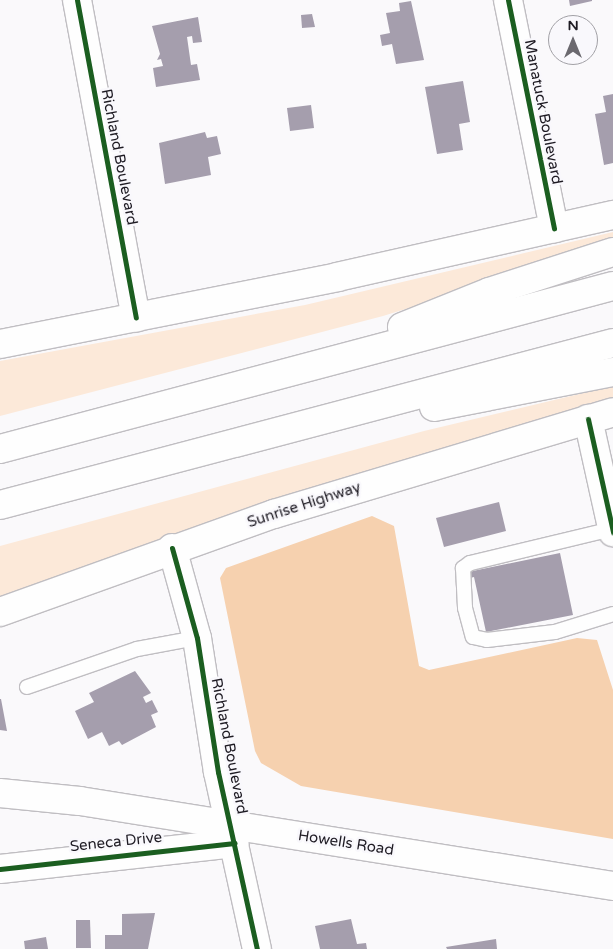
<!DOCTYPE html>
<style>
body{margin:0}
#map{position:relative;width:613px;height:949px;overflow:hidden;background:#faf9fb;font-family:"Varela Round",sans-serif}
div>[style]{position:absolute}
.green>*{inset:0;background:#fce9d9}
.forest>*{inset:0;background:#f6d1af}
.building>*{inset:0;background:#a59ead}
.roads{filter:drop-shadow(1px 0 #c0bec2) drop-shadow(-1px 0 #c0bec2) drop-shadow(0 1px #c0bec2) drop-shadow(0 -1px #c0bec2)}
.lane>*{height:14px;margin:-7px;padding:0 7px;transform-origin:7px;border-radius:7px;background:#fefefe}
.street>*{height:28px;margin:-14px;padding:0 14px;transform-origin:14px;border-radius:14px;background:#fefefe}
.secondary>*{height:28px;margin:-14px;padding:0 14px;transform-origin:14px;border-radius:14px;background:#fefefe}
.highway>*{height:28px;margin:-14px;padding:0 14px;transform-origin:14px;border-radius:14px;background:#fefefe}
.cycleway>*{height:5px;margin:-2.5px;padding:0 2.5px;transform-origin:2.5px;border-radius:2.5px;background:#1b5e20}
span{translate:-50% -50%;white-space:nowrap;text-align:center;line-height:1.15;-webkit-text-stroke:5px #f9f8fc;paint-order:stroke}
.street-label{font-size:15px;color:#1e1b23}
.north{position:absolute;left:548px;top:15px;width:50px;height:50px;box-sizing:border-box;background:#f9f8fc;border:1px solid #a1a0a5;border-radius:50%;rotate:0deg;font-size:14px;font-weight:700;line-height:20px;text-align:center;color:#1e1b23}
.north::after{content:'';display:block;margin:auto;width:18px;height:22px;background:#6b696f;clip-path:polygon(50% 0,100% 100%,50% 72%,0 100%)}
</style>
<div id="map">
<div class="green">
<i style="clip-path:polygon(613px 232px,613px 245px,383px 316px,0 416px,0 361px,305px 305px)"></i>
<i style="clip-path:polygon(613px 386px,613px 403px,0 603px,0 546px,424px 431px)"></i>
</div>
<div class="forest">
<i style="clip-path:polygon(372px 516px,394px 526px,419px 666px,429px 670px,577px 638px,597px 640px,613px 690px,613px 839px,301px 786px,261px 763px,255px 751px,220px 578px,226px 568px)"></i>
</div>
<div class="building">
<i style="clip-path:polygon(569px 0,592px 0,592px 1px,570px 6px)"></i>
<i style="clip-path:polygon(411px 1px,424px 60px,396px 64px,392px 44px,382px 46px,380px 35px,390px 33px,386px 13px,400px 11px,399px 3px)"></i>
<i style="clip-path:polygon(312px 14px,315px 27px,302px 28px,301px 15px)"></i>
<i style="clip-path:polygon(198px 17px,202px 42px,193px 43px,192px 36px,187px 37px,191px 65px,197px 64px,200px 80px,156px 87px,153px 68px,163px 66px,161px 59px,157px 60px,160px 54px,152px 26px)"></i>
<i style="clip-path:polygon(463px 81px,470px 122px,459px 124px,463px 150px,437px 154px,425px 87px)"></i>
<i style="clip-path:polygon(613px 94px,613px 163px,604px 165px,595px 114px,606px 112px,603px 96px)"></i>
<i style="clip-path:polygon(311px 105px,314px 128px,290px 131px,287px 108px)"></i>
<i style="clip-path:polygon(205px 132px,207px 138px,217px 136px,221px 154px,208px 157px,211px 175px,165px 184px,159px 143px)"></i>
<i style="clip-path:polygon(499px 502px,506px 531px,444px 547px,436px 518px)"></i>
<i style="clip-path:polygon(560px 553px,573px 615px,486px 632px,474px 577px,470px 578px,468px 572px)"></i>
<i style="clip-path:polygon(135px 671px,151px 693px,143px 697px,146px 703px,152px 700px,158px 712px,151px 715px,156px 727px,122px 745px,119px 741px,109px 746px,102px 732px,88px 739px,75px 711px,94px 702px,89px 693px)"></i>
<i style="clip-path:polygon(0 699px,1px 699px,7px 731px,0 730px)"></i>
<i style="clip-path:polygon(155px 913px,148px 949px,105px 949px,105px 935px,122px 935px,122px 914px)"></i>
<i style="clip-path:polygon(351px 919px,357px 944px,366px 943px,367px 949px,320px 949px,315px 926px)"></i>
<i style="clip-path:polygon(76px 920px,90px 920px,91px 948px,76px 948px)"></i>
<i style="clip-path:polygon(46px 937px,48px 949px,25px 949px,24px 941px)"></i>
<i style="clip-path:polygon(496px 939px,497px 949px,447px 949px,446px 947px)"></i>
</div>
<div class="roads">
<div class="lane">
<i style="left:612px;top:529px;width:146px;rotate:166.5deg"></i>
<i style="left:470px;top:563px;width:9px;rotate:144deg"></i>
<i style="left:463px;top:568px;width:40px;rotate:87.1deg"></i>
<i style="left:465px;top:608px;width:30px;rotate:75deg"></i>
<i style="left:473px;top:637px;width:14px;rotate:12deg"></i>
<i style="left:487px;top:640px;width:68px;rotate:-6.7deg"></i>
<i style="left:555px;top:632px;width:61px;rotate:-17.2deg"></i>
<i style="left:27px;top:687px;width:116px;rotate:-19.1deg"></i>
<i style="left:137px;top:649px;width:61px;rotate:-10.4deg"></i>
</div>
<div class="street">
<i style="left:77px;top:0;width:323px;rotate:79.5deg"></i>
<i style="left:588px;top:419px;width:116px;rotate:77.5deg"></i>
<i style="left:172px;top:548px;width:93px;rotate:74.5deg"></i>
<i style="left:197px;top:638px;width:136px;rotate:81.1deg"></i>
<i style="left:218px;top:772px;width:181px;rotate:77.6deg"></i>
<i style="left:0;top:869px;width:236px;rotate:-6.3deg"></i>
</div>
<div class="secondary">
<i style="left:508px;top:0;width:233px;rotate:78.6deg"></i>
<i style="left:0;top:344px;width:344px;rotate:-11.2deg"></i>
<i style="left:337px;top:277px;width:283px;rotate:-12.7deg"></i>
<i style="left:0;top:612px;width:291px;rotate:-19.7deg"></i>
<i style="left:274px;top:514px;width:354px;rotate:-16.7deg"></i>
<i style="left:0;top:793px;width:80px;rotate:5.7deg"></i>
<i style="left:80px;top:801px;width:540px;rotate:9.06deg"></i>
</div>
<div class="highway">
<i style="left:402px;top:327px;width:94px;rotate:-21.9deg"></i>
<i style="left:489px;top:292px;width:130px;rotate:-17.9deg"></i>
<i style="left:434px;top:407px;width:182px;rotate:-11.1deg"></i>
<i style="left:0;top:449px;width:634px;rotate:-14.89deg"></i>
<i style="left:0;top:505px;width:634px;rotate:-14.8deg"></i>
</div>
</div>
<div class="cycleway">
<i style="left:77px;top:0;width:323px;rotate:79.5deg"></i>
<i style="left:508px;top:0;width:233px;rotate:78.6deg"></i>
<i style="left:588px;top:419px;width:116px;rotate:77.5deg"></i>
<i style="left:172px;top:548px;width:93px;rotate:74.5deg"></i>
<i style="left:197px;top:638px;width:136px;rotate:81.1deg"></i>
<i style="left:218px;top:772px;width:181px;rotate:77.6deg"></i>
<i style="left:0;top:869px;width:236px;rotate:-6.3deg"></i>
</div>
<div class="street-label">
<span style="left:543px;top:112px;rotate:79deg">Manatuck Boulevard</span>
<span style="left:119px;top:157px;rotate:79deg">Richland Boulevard</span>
<span style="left:304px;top:505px;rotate:-18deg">Sunrise Highway</span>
<span style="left:229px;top:746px;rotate:79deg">Richland Boulevard</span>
<span style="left:116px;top:842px;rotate:-6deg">Seneca Drive</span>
<span style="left:346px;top:843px;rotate:9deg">Howells Road</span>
</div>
<div class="north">N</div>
</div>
